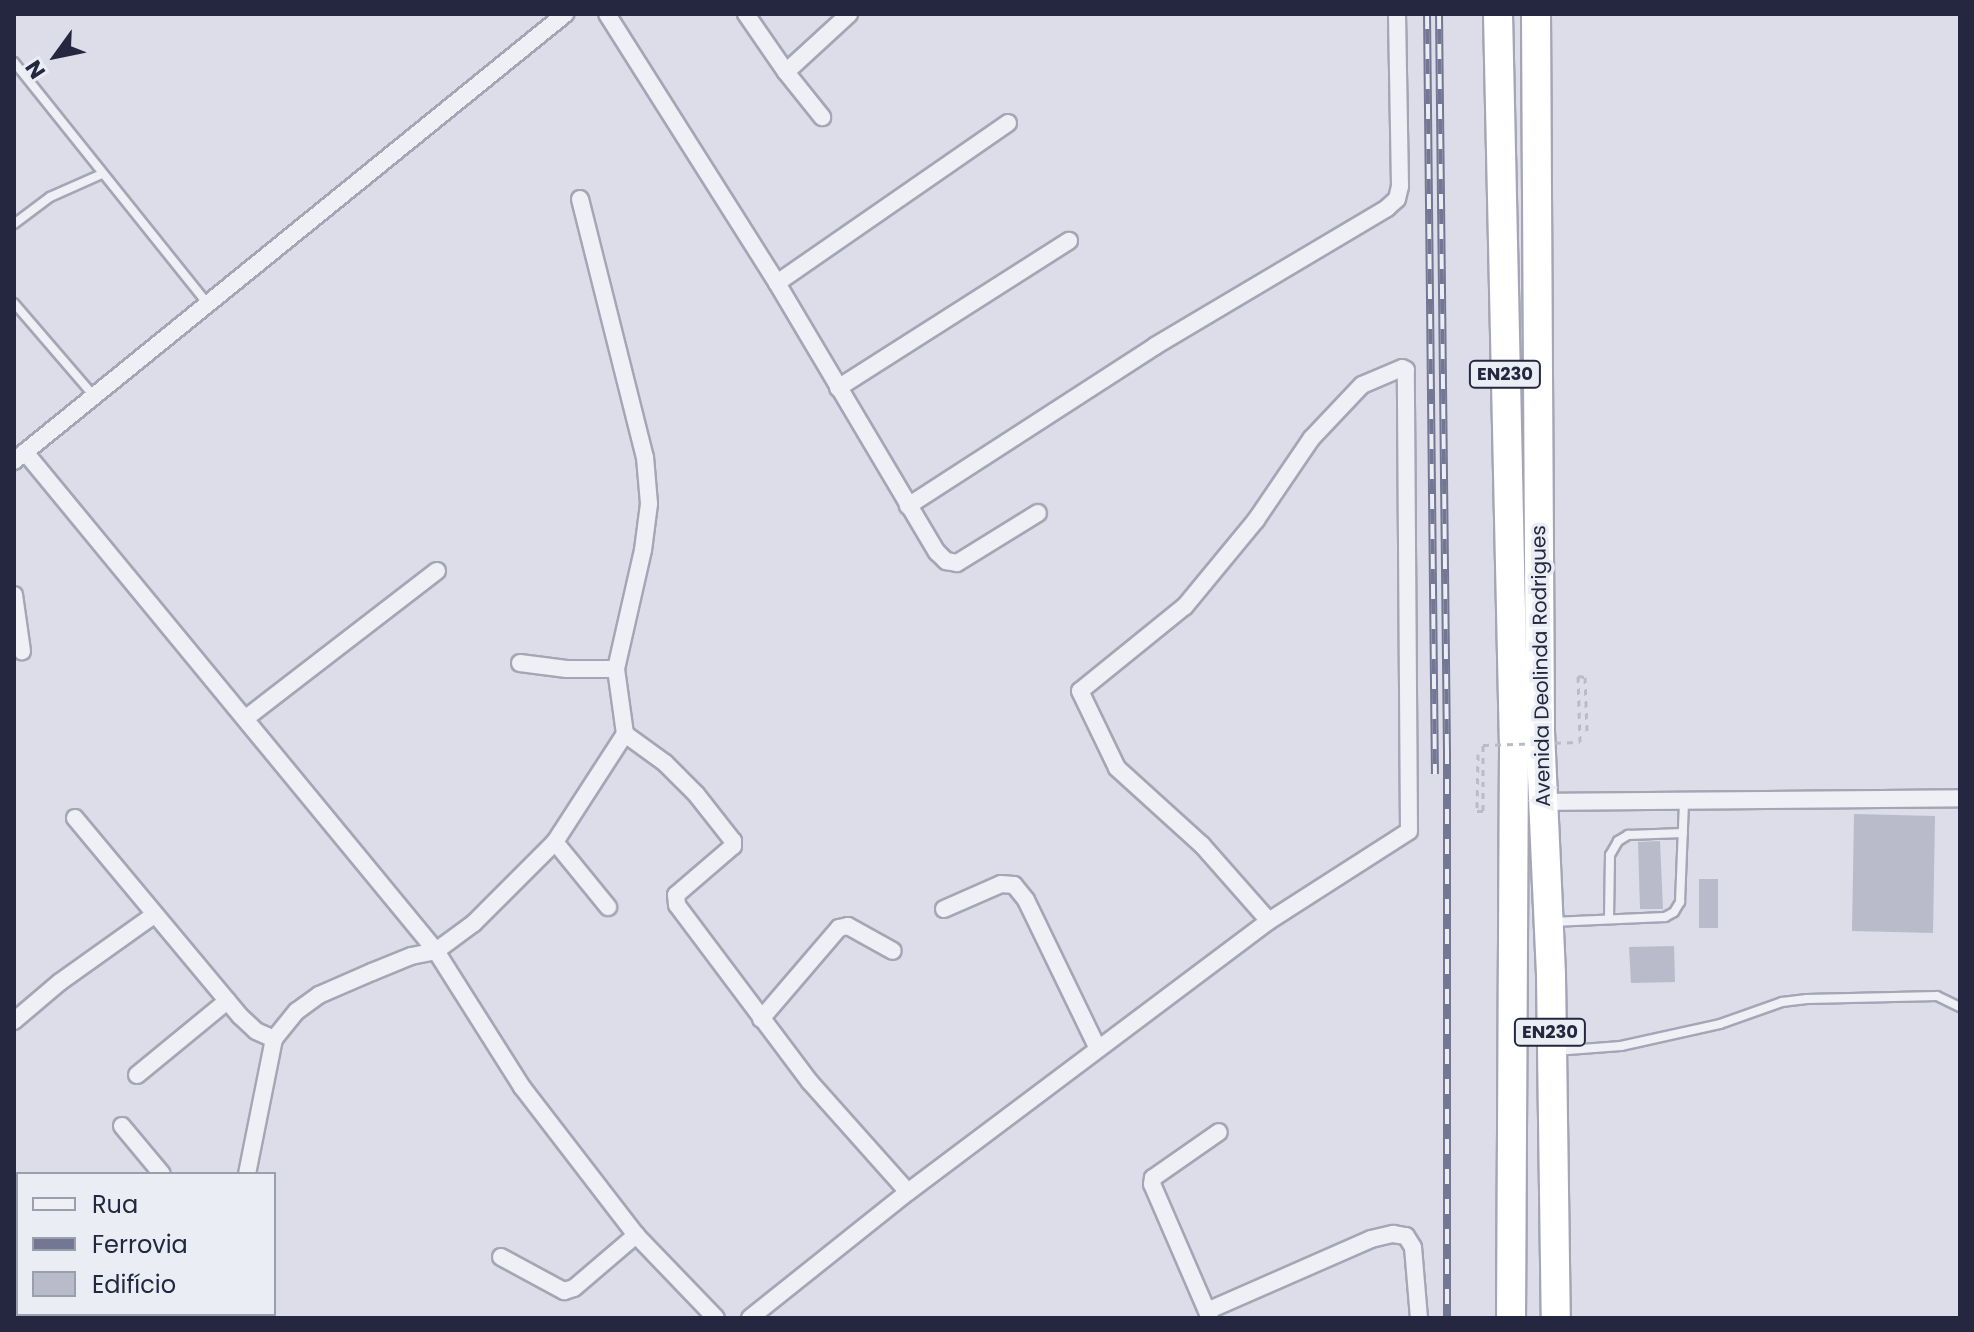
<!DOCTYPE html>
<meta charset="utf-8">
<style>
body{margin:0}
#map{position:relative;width:1974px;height:1332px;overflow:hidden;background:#dcdde8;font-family:Poppins,sans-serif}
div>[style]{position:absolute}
.building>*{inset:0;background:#b9bbcb}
.path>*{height:3px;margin-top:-1.5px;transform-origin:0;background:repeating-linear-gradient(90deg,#babbc6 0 6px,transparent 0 12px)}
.roads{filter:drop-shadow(2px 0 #a5a6b5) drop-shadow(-2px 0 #a5a6b5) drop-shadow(0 2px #a5a6b5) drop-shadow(0 -2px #a5a6b5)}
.service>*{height:8px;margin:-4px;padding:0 4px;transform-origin:4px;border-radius:4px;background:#efeff6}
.minor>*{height:16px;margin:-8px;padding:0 8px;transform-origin:8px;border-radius:8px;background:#efeff6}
.trunk>*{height:28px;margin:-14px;padding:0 14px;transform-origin:14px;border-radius:14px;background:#fff}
.rail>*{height:8px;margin-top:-4px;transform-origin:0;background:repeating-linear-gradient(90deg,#ebedf5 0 15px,#747793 0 30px);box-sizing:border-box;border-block:2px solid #747793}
.path-bridge>*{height:3px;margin-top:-1.5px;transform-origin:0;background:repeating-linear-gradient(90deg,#babbc6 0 6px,transparent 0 12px)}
span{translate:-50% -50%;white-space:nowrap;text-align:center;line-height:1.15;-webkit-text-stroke:7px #ebedf5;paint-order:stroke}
.shield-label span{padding:2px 6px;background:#ebedf5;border:2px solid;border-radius:6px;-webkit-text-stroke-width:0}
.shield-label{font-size:18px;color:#24273f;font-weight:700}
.street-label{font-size:20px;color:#24273f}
.frame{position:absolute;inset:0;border:16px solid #24273f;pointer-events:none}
.legend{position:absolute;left:16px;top:1172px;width:260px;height:144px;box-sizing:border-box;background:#ebedf5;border:2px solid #9b9eac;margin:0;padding:10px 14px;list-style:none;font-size:24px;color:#24273f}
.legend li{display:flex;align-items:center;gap:16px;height:40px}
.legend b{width:40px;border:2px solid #9b9eac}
.north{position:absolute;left:16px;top:16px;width:80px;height:80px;-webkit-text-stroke:6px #ebedf5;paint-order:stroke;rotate:237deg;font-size:22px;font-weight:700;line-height:32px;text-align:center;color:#24273f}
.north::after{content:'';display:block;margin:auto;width:28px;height:36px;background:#24273f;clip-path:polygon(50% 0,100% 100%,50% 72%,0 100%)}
</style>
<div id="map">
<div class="building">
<i style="clip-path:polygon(1854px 814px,1935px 816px,1933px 933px,1852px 931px)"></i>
<i style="clip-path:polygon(1660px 841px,1663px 909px,1640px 909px,1638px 842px)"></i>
<i style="clip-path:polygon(1699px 879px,1718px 879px,1718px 928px,1699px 928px)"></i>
<i style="clip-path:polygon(1674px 946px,1675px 982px,1631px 983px,1629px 947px)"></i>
</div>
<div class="path">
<i style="left:1580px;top:742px;width:66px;rotate:-91.7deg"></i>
<i style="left:1578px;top:676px;width:7px;rotate:8deg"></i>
<i style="left:1585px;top:677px;width:55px;rotate:87.9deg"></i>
<i style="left:1478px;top:754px;width:57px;rotate:91deg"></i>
<i style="left:1477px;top:811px;width:6px"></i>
<i style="left:1483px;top:811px;width:66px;rotate:-90deg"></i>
</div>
<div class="roads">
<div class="service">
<i style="left:14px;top:62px;width:309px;rotate:51.3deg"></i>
<i style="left:14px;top:224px;width:45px;rotate:-36.9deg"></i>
<i style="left:50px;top:197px;width:57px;rotate:-23.9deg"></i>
<i style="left:14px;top:303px;width:121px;rotate:49.3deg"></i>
<i style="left:1609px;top:919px;width:64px;rotate:-89.1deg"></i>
<i style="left:1610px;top:855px;width:16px;rotate:-60deg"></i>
<i style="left:1618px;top:841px;width:12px;rotate:-31deg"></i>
<i style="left:1628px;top:835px;width:55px;rotate:-2.1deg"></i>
<i style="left:1552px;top:922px;width:113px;rotate:-2.5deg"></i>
<i style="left:1665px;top:917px;width:10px;rotate:-29deg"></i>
<i style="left:1674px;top:912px;width:12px;rotate:-59deg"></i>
<i style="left:1680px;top:902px;width:101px;rotate:-87.7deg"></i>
<i style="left:1555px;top:1051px;width:66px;rotate:-4.3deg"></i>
<i style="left:1621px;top:1046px;width:101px;rotate:-12.5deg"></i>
<i style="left:1720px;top:1024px;width:66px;rotate:-19.5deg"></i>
<i style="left:1782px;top:1002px;width:25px;rotate:-7deg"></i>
<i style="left:1807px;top:999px;width:130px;rotate:-1.3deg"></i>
<i style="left:1937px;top:996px;width:25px;rotate:26deg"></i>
</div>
<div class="minor">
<i style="left:607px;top:14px;width:318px;rotate:57.7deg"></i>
<i style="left:777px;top:283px;width:313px;rotate:59.3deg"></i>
<i style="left:937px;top:552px;width:13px;rotate:45deg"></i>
<i style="left:946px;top:561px;width:11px;rotate:10deg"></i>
<i style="left:957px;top:563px;width:95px;rotate:-31.7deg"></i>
<i style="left:746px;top:14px;width:70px;rotate:55.4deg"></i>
<i style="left:786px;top:72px;width:58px;rotate:51.3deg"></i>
<i style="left:786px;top:72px;width:86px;rotate:-42.6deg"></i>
<i style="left:580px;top:199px;width:266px;rotate:75.9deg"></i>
<i style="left:645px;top:457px;width:47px;rotate:85.1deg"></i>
<i style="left:649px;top:504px;width:46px;rotate:97.4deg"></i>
<i style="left:643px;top:550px;width:122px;rotate:102.8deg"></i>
<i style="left:616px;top:669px;width:66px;rotate:82.1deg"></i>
<i style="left:625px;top:734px;width:49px;rotate:35.9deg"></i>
<i style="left:665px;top:763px;width:44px;rotate:45deg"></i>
<i style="left:696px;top:794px;width:60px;rotate:51.8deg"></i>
<i style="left:733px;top:841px;width:5px;rotate:90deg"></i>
<i style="left:733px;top:846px;width:75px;rotate:139.3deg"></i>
<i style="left:676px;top:895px;width:10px;rotate:84deg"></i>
<i style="left:677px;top:905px;width:221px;rotate:53.1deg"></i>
<i style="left:810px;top:1082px;width:147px;rotate:48.3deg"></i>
<i style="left:777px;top:283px;width:281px;rotate:-34.7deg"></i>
<i style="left:838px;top:388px;width:274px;rotate:-32.5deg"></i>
<i style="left:25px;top:452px;width:646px;rotate:50.52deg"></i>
<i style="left:436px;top:951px;width:161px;rotate:57.7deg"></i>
<i style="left:522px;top:1087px;width:187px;rotate:52.4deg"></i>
<i style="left:636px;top:1235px;width:115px;rotate:46.1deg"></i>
<i style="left:14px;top:461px;width:710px;rotate:-39.05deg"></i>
<i style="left:908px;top:506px;width:294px;rotate:-32.9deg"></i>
<i style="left:1155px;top:346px;width:270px;rotate:-30.7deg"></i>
<i style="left:1387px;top:208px;width:13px;rotate:-42deg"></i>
<i style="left:1397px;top:199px;width:13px;rotate:-77deg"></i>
<i style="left:1400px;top:186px;width:172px;rotate:-91deg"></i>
<i style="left:14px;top:595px;width:57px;rotate:81.9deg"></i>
<i style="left:520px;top:663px;width:47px;rotate:7.3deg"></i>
<i style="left:567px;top:669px;width:49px"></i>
<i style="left:246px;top:718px;width:241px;rotate:-37.6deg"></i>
<i style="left:1541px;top:802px;width:419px;rotate:-0.5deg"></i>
<i style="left:75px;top:818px;width:258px;rotate:50.2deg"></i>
<i style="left:240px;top:1016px;width:22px;rotate:43deg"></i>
<i style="left:256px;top:1031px;width:20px;rotate:24deg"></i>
<i style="left:555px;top:842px;width:84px;rotate:50.8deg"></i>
<i style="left:944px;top:909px;width:62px;rotate:-23.7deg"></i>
<i style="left:1001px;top:884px;width:13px;rotate:4deg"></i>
<i style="left:1014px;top:885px;width:19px;rotate:51deg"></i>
<i style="left:1026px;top:900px;width:165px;rotate:64.2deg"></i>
<i style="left:761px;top:1019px;width:120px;rotate:-49.4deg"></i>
<i style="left:839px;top:928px;width:9px;rotate:-13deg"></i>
<i style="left:848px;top:926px;width:51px;rotate:29.1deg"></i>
<i style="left:14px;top:1021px;width:60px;rotate:-40.3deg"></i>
<i style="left:60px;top:982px;width:115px;rotate:-35.5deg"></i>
<i style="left:137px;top:1075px;width:117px;rotate:-39.4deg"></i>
<i style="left:122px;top:1126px;width:62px;rotate:50.2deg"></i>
<i style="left:247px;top:1174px;width:138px;rotate:-78.7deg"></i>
<i style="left:274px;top:1039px;width:36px;rotate:-51deg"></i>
<i style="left:297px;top:1011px;width:27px;rotate:-36deg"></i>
<i style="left:319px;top:995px;width:58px;rotate:-23.5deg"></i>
<i style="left:372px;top:972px;width:42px;rotate:-22.3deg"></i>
<i style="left:411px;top:956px;width:25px;rotate:-11deg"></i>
<i style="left:436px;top:951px;width:47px;rotate:-36.4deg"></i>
<i style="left:474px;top:923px;width:115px;rotate:-45deg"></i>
<i style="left:555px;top:842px;width:129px;rotate:-57.1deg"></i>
<i style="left:501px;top:1257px;width:72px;rotate:28.4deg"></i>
<i style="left:564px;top:1291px;width:10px;rotate:-17deg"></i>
<i style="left:574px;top:1288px;width:82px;rotate:-40.5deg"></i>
<i style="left:1207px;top:1311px;width:179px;rotate:-23.7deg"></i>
<i style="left:1371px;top:1239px;width:23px;rotate:-13deg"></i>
<i style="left:1393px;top:1234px;width:13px;rotate:9deg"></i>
<i style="left:1406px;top:1236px;width:13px;rotate:58deg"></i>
<i style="left:1413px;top:1247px;width:71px;rotate:85.2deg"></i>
<i style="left:120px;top:1318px;width:6px;rotate:-39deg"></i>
<i style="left:229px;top:1318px;width:4px;rotate:-90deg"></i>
<i style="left:750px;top:1318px;width:202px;rotate:-38.6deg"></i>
<i style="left:908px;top:1192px;width:451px;rotate:-36.9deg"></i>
<i style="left:1269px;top:921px;width:166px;rotate:-32.7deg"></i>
<i style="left:1409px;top:831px;width:461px;rotate:-90.4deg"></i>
<i style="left:1406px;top:370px;width:4px;rotate:-153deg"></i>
<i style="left:1402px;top:368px;width:43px;rotate:157deg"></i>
<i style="left:1362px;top:385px;width:74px;rotate:133.4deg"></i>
<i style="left:1311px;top:439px;width:98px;rotate:124.2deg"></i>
<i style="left:1256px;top:520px;width:112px;rotate:129.5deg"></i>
<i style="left:1185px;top:606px;width:135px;rotate:141deg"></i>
<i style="left:1080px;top:691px;width:85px;rotate:64.3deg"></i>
<i style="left:1117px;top:768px;width:115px;rotate:42.2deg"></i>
<i style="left:1202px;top:845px;width:101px;rotate:48.6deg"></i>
<i style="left:1210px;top:1318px;width:146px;rotate:-113.4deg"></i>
<i style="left:1152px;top:1184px;width:6px;rotate:-81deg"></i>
<i style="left:1153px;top:1178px;width:80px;rotate:-34.9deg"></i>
</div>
<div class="trunk">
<i style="left:1498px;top:14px;width:735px;rotate:88.75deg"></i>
<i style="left:1514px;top:749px;width:569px;rotate:90.3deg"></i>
<i style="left:1536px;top:14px;width:718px;rotate:89.68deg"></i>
<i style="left:1540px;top:732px;width:244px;rotate:87.4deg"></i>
<i style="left:1551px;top:976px;width:342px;rotate:89.2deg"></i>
</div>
</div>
<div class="rail">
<i style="left:1427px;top:14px;width:760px;rotate:89.4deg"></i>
<i style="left:1439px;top:14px;width:735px;rotate:89.38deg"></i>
<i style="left:1447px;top:749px;width:569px;rotate:90deg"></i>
</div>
<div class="path-bridge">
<i style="left:1483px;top:745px;width:97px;rotate:-1.8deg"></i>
</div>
<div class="shield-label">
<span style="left:1505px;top:374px">EN230</span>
<span style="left:1550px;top:1032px">EN230</span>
</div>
<div class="street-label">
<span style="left:1541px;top:666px;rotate:-91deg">Avenida Deolinda Rodrigues</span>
</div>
<div class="frame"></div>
<ul class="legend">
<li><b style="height:10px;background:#efeff6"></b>Rua</li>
<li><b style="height:10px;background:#747793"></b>Ferrovia</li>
<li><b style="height:22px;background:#b9bbcb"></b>Edifício</li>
</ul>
<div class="north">N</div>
</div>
